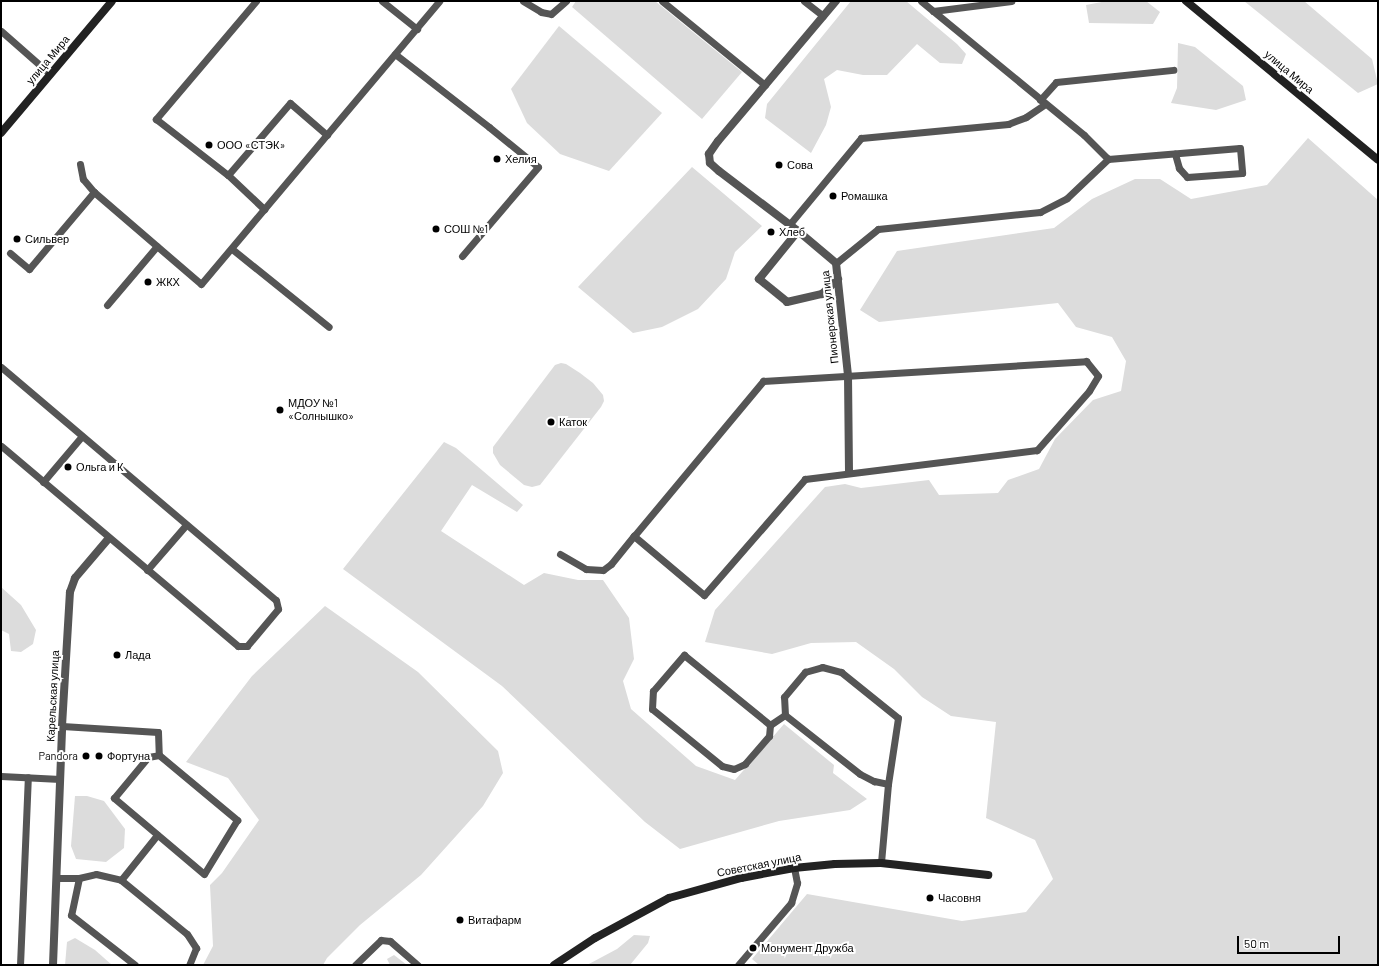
<!DOCTYPE html>
<meta charset="utf-8">
<style>
body{margin:0}
#map{position:relative;width:1379px;height:966px;overflow:hidden;background:#fff;font-family:Barlow,sans-serif}
div>[style]{position:absolute}
.green>*{inset:0;background:#dcdcdc}
.lane>*{height:7px;margin:-3.5px;padding:0 3.5px;transform-origin:3.5px;border-radius:3.5px;background:#555}
.street>*{height:8px;margin:-4px;padding:0 4px;transform-origin:4px;border-radius:4px;background:#555}
.secondary>*{height:8px;margin:-4px;padding:0 4px;transform-origin:4px;border-radius:4px;background:#222}
.dots>*{width:11px;height:11px;translate:-50% -50%;box-sizing:border-box;border:2px solid #fff;border-radius:50%}
span{translate:-50% -50%;white-space:nowrap;text-align:center;line-height:1.15;-webkit-text-stroke:4px #fff;paint-order:stroke}
.street-label{font-size:11px;color:#000}
.poi-label{font-size:11px;color:#000}
.left{translate:0 -50%;text-align:left}
.right{translate:-100% -50%;text-align:right}
.frame{position:absolute;inset:0;border:2px solid #000;pointer-events:none}
.scale{position:absolute;left:1237px;top:936px;width:103px;height:18px;box-sizing:border-box;border:2px solid #000;border-top:0;padding-left:5px;font-size:12px;line-height:14px;white-space:nowrap;color:#000;-webkit-text-stroke:3px #fff;paint-order:stroke}
</style>
<div id="map">
<div class="green">
<i style="clip-path:polygon(576px 1px,655px 1px,742px 72px,702px 119px,572px 7px)"></i>
<i style="clip-path:polygon(851px 1px,906px 1px,957px 44px,966px 54px,962px 64px,940px 63px,917px 44px,887px 75px,863px 75px,837px 70px,824px 79px,831px 107px,826px 125px,811px 153px,765px 118px,767px 104px)"></i>
<i style="clip-path:polygon(1107px 1px,1146px 1px,1160px 12px,1153px 24px,1089px 23px,1086px 5px)"></i>
<i style="clip-path:polygon(1244px 1px,1304px 1px,1372px 59px,1378px 84px,1358px 93px)"></i>
<i style="clip-path:polygon(559px 26px,662px 113px,609px 171px,560px 154px,527px 123px,511px 89px)"></i>
<i style="clip-path:polygon(1178px 43px,1195px 47px,1243px 86px,1246px 100px,1216px 110px,1171px 103px,1177px 88px)"></i>
<i style="clip-path:polygon(1308px 138px,1378px 200px,1378px 965px,759px 965px,752px 959px,807px 894px,962px 921px,1026px 912px,1053px 879px,1035px 840px,986px 818px,996px 722px,951px 716px,922px 697px,894px 669px,856px 642px,811px 643px,772px 654px,705px 642px,715px 610px,825px 487px,845px 484px,861px 488px,929px 480px,939px 495px,998px 493px,1008px 480px,1039px 469px,1055px 439px,1093px 400px,1121px 391px,1126px 361px,1112px 337px,1076px 327px,1058px 303px,879px 322px,860px 310px,897px 251px,1054px 228px,1092px 199px,1135px 179px,1160px 179px,1191px 199px,1267px 185px)"></i>
<i style="clip-path:polygon(692px 167px,762px 226px,735px 252px,726px 279px,698px 309px,662px 327px,633px 333px,578px 287px)"></i>
<i style="clip-path:polygon(561px 363px,566px 364px,580px 373px,593px 383px,603px 395px,604px 401px,601px 407px,540px 485px,532px 487px,524px 485px,500px 465px,493px 453px,493px 447px,555px 365px)"></i>
<i style="clip-path:polygon(444px 442px,456px 448px,523px 505px,517px 512px,472px 485px,441px 531px,524px 585px,544px 573px,578px 580px,603px 580px,629px 618px,634px 659px,623px 681px,631px 709px,696px 766px,735px 780px,784px 724px,834px 765px,833px 773px,867px 799px,850px 810px,779px 821px,680px 849px,645px 822px,502px 686px,343px 569px)"></i>
<i style="clip-path:polygon(1px 587px,21px 605px,36px 630px,33px 644px,21px 652px,11px 651px,9px 634px,1px 630px)"></i>
<i style="clip-path:polygon(325px 606px,418px 672px,498px 751px,503px 773px,483px 806px,421px 875px,360px 925px,327px 958px,323px 965px,203px 965px,213px 946px,210px 885px,222px 873px,259px 820px,228px 778px,186px 762px,252px 676px)"></i>
<i style="clip-path:polygon(75px 796px,87px 796px,104px 801px,125px 829px,124px 848px,106px 862px,76px 859px,71px 846px)"></i>
<i style="clip-path:polygon(634px 935px,650px 936px,648px 943px,630px 965px,587px 965px,617px 949px)"></i>
<i style="clip-path:polygon(75px 938px,95px 950px,112px 965px,65px 965px,67px 942px)"></i>
<i style="clip-path:polygon(394px 955px,407px 965px,390px 965px,387px 959px)"></i>
</div>
<div class="lane">
<i style="left:256px;top:1px;width:155px;rotate:130.3deg"></i>
<i style="left:156px;top:119px;width:91px;rotate:37.9deg"></i>
<i style="left:228px;top:175px;width:50px;rotate:43.4deg"></i>
<i style="left:382px;top:1px;width:45px;rotate:38.7deg"></i>
<i style="left:523px;top:1px;width:21px;rotate:31deg"></i>
<i style="left:541px;top:12px;width:10px;rotate:11deg"></i>
<i style="left:551px;top:14px;width:20px;rotate:-41deg"></i>
<i style="left:662px;top:1px;width:133px;rotate:39.2deg"></i>
<i style="left:804px;top:1px;width:24px;rotate:38deg"></i>
<i style="left:921px;top:1px;width:211px;rotate:39.4deg"></i>
<i style="left:1084px;top:135px;width:34px;rotate:45deg"></i>
<i style="left:933px;top:11px;width:79px;rotate:-7.3deg"></i>
<i style="left:1px;top:31px;width:65px;rotate:41.3deg"></i>
<i style="left:395px;top:54px;width:119px;rotate:37.8deg"></i>
<i style="left:489px;top:127px;width:63px;rotate:39.2deg"></i>
<i style="left:538px;top:167px;width:117px;rotate:130.5deg"></i>
<i style="left:1040px;top:100px;width:24px;rotate:-48deg"></i>
<i style="left:1056px;top:82px;width:118px;rotate:-5.9deg"></i>
<i style="left:80px;top:164px;width:15px;rotate:79deg"></i>
<i style="left:83px;top:179px;width:17px;rotate:50deg"></i>
<i style="left:94px;top:192px;width:141px;rotate:40.7deg"></i>
<i style="left:201px;top:284px;width:370px;rotate:-49.9deg"></i>
<i style="left:228px;top:175px;width:95px;rotate:-49.3deg"></i>
<i style="left:290px;top:103px;width:49px;rotate:40.9deg"></i>
<i style="left:789px;top:225px;width:113px;rotate:-50.4deg"></i>
<i style="left:861px;top:138px;width:148px;rotate:-5.4deg"></i>
<i style="left:1008px;top:124px;width:19px;rotate:-21deg"></i>
<i style="left:1026px;top:117px;width:23px;rotate:-34deg"></i>
<i style="left:232px;top:249px;width:124px;rotate:38.8deg"></i>
<i style="left:10px;top:253px;width:25px;rotate:40deg"></i>
<i style="left:29px;top:269px;width:101px;rotate:-49.8deg"></i>
<i style="left:836px;top:263px;width:54px;rotate:-39deg"></i>
<i style="left:878px;top:229px;width:163px;rotate:-6deg"></i>
<i style="left:1040px;top:212px;width:30px;rotate:-27deg"></i>
<i style="left:1067px;top:198px;width:57px;rotate:-43.6deg"></i>
<i style="left:1108px;top:159px;width:132px;rotate:-4.8deg"></i>
<i style="left:1240px;top:148px;width:25px;rotate:85deg"></i>
<i style="left:1242px;top:173px;width:55px;rotate:175.8deg"></i>
<i style="left:1187px;top:177px;width:12px;rotate:-132deg"></i>
<i style="left:1179px;top:168px;width:15px;rotate:-106deg"></i>
<i style="left:107px;top:305px;width:77px;rotate:-49.7deg"></i>
<i style="left:1086px;top:361px;width:19px;rotate:51deg"></i>
<i style="left:1098px;top:376px;width:17px;rotate:121deg"></i>
<i style="left:1089px;top:391px;width:79px;rotate:131.4deg"></i>
<i style="left:1037px;top:450px;width:234px;rotate:172.9deg"></i>
<i style="left:805px;top:479px;width:154px;rotate:131deg"></i>
<i style="left:704px;top:595px;width:92px;rotate:-139.9deg"></i>
<i style="left:634px;top:536px;width:202px;rotate:-50.2deg"></i>
<i style="left:763px;top:381px;width:324px;rotate:-3.5deg"></i>
<i style="left:1px;top:367px;width:360px;rotate:40.3deg"></i>
<i style="left:276px;top:600px;width:9px;rotate:77deg"></i>
<i style="left:278px;top:609px;width:48px;rotate:130deg"></i>
<i style="left:247px;top:646px;width:9px;rotate:180deg"></i>
<i style="left:238px;top:646px;width:310px;rotate:-139.8deg"></i>
<i style="left:43px;top:482px;width:60px;rotate:-49.7deg"></i>
<i style="left:560px;top:554px;width:30px;rotate:30deg"></i>
<i style="left:586px;top:569px;width:17px;rotate:3deg"></i>
<i style="left:603px;top:570px;width:10px;rotate:-37deg"></i>
<i style="left:611px;top:564px;width:36px;rotate:-51deg"></i>
<i style="left:147px;top:570px;width:60px;rotate:-49.1deg"></i>
<i style="left:684px;top:655px;width:111px;rotate:39.1deg"></i>
<i style="left:770px;top:725px;width:11px;rotate:95deg"></i>
<i style="left:769px;top:736px;width:37px;rotate:131deg"></i>
<i style="left:745px;top:764px;width:12px;rotate:156deg"></i>
<i style="left:734px;top:769px;width:12px;rotate:-166deg"></i>
<i style="left:722px;top:766px;width:90px;rotate:-140.8deg"></i>
<i style="left:652px;top:709px;width:18px;rotate:-87deg"></i>
<i style="left:653px;top:691px;width:48px;rotate:-49.3deg"></i>
<i style="left:785px;top:715px;width:18px;rotate:-93deg"></i>
<i style="left:784px;top:697px;width:33px;rotate:-50deg"></i>
<i style="left:805px;top:672px;width:18px;rotate:-16deg"></i>
<i style="left:822px;top:667px;width:20px;rotate:15deg"></i>
<i style="left:841px;top:672px;width:73px;rotate:38.9deg"></i>
<i style="left:898px;top:718px;width:67px;rotate:98.6deg"></i>
<i style="left:888px;top:784px;width:79px;rotate:95.1deg"></i>
<i style="left:770px;top:725px;width:18px;rotate:-34deg"></i>
<i style="left:785px;top:715px;width:95px;rotate:38.2deg"></i>
<i style="left:860px;top:774px;width:16px;rotate:27deg"></i>
<i style="left:874px;top:781px;width:14px;rotate:12deg"></i>
<i style="left:62px;top:726px;width:96px;rotate:3.6deg"></i>
<i style="left:158px;top:732px;width:23px;rotate:88deg"></i>
<i style="left:159px;top:755px;width:102px;rotate:39.8deg"></i>
<i style="left:237px;top:820px;width:63px;rotate:121.4deg"></i>
<i style="left:204px;top:874px;width:118px;rotate:-139.8deg"></i>
<i style="left:114px;top:798px;width:53px;rotate:-50.3deg"></i>
<i style="left:148px;top:757px;width:11px;rotate:-10deg"></i>
<i style="left:1px;top:776px;width:59px;rotate:2.9deg"></i>
<i style="left:58px;top:878px;width:21px"></i>
<i style="left:79px;top:878px;width:17px;rotate:-13deg"></i>
<i style="left:96px;top:874px;width:26px;rotate:13deg"></i>
<i style="left:121px;top:880px;width:58px;rotate:-51.3deg"></i>
<i style="left:79px;top:878px;width:38px;rotate:102deg"></i>
<i style="left:71px;top:915px;width:81px;rotate:38deg"></i>
<i style="left:121px;top:880px;width:85px;rotate:39.3deg"></i>
<i style="left:187px;top:934px;width:17px;rotate:57deg"></i>
<i style="left:196px;top:948px;width:18px;rotate:112deg"></i>
<i style="left:20px;top:965px;width:188px;rotate:-87.6deg"></i>
<i style="left:355px;top:965px;width:36px;rotate:-44deg"></i>
<i style="left:381px;top:940px;width:9px;rotate:6deg"></i>
<i style="left:390px;top:941px;width:37px;rotate:41deg"></i>
<i style="left:738px;top:965px;width:82px;rotate:-49.5deg"></i>
<i style="left:791px;top:903px;width:21px;rotate:-73deg"></i>
<i style="left:797px;top:883px;width:15px;rotate:-101deg"></i>
</div>
<div class="street">
<i style="left:836px;top:1px;width:183px;rotate:130.1deg"></i>
<i style="left:718px;top:141px;width:16px;rotate:125deg"></i>
<i style="left:709px;top:154px;width:9px;rotate:84deg"></i>
<i style="left:710px;top:163px;width:12px;rotate:42deg"></i>
<i style="left:719px;top:171px;width:99px;rotate:37.2deg"></i>
<i style="left:798px;top:231px;width:50px;rotate:40.1deg"></i>
<i style="left:836px;top:263px;width:114px;rotate:83.9deg"></i>
<i style="left:848px;top:376px;width:96px;rotate:89.4deg"></i>
<i style="left:798px;top:231px;width:62px;rotate:129.1deg"></i>
<i style="left:759px;top:279px;width:36px;rotate:39deg"></i>
<i style="left:787px;top:302px;width:36px;rotate:-13deg"></i>
<i style="left:822px;top:294px;width:22px;rotate:-43deg"></i>
<i style="left:53px;top:965px;width:239px;rotate:-87.8deg"></i>
<i style="left:62px;top:726px;width:134px;rotate:-86.6deg"></i>
<i style="left:70px;top:592px;width:15px;rotate:-70deg"></i>
<i style="left:75px;top:578px;width:52px;rotate:-49.6deg"></i>
</div>
<div class="secondary">
<i style="left:1186px;top:1px;width:249px;rotate:39.6deg"></i>
<i style="left:1px;top:133px;width:172px;rotate:-49.9deg"></i>
<i style="left:554px;top:965px;width:49px;rotate:-33.4deg"></i>
<i style="left:595px;top:938px;width:84px;rotate:-28.4deg"></i>
<i style="left:669px;top:898px;width:75px;rotate:-15.5deg"></i>
<i style="left:741px;top:878px;width:54px;rotate:-10.7deg"></i>
<i style="left:794px;top:868px;width:41px;rotate:-5.6deg"></i>
<i style="left:835px;top:864px;width:46px;rotate:-1.2deg"></i>
<i style="left:881px;top:863px;width:108px;rotate:6.4deg"></i>
</div>
<div class="dots">
<i style="left:209px;top:145px;background:#000"></i>
<i style="left:497px;top:159px;background:#000"></i>
<i style="left:779px;top:165px;background:#000"></i>
<i style="left:833px;top:196px;background:#000"></i>
<i style="left:436px;top:229px;background:#000"></i>
<i style="left:771px;top:232px;background:#000"></i>
<i style="left:17px;top:239px;background:#000"></i>
<i style="left:148px;top:282px;background:#000"></i>
<i style="left:280px;top:410px;background:#000"></i>
<i style="left:551px;top:422px;background:#000"></i>
<i style="left:68px;top:467px;background:#000"></i>
<i style="left:117px;top:655px;background:#000"></i>
<i style="left:86px;top:756px;background:#000"></i>
<i style="left:99px;top:756px;background:#000"></i>
<i style="left:930px;top:898px;background:#000"></i>
<i style="left:460px;top:920px;background:#000"></i>
<i style="left:753px;top:948px;background:#000"></i>
</div>
<div class="street-label">
<span style="left:48px;top:60px;rotate:-50deg">улица Мира</span>
<span style="left:1289px;top:72px;rotate:40deg">улица Мира</span>
<span style="left:830px;top:317px;rotate:-96deg">Пионерская улица</span>
<span style="left:53px;top:696px;rotate:-87deg">Карельская улица</span>
<span style="left:759px;top:865px;rotate:-11deg">Советская улица</span>
</div>
<div class="poi-label">
<span class="left" style="left:217px;top:145px">ООО «СТЭК»</span>
<span class="left" style="left:505px;top:159px">Хелия</span>
<span class="left" style="left:787px;top:165px">Сова</span>
<span class="left" style="left:841px;top:196px">Ромашка</span>
<span class="left" style="left:444px;top:229px">СОШ №1</span>
<span class="left" style="left:779px;top:232px">Хлеб</span>
<span class="left" style="left:25px;top:239px">Сильвер</span>
<span class="left" style="left:156px;top:282px">ЖКХ</span>
<span class="left" style="left:288px;top:410px">МДОУ №1<br>«Солнышко»</span>
<span class="left" style="left:559px;top:422px">Каток</span>
<span class="left" style="left:76px;top:467px">Ольга и К</span>
<span class="left" style="left:125px;top:655px">Лада</span>
<span class="right" style="left:78px;top:756px">Pandora</span>
<span class="left" style="left:107px;top:756px">Фортуна</span>
<span class="left" style="left:938px;top:898px">Часовня</span>
<span class="left" style="left:468px;top:920px">Витафарм</span>
<span class="left" style="left:761px;top:948px">Монумент Дружба</span>
</div>
<div class="frame"></div>
<div class="scale">50 m</div>
</div>
